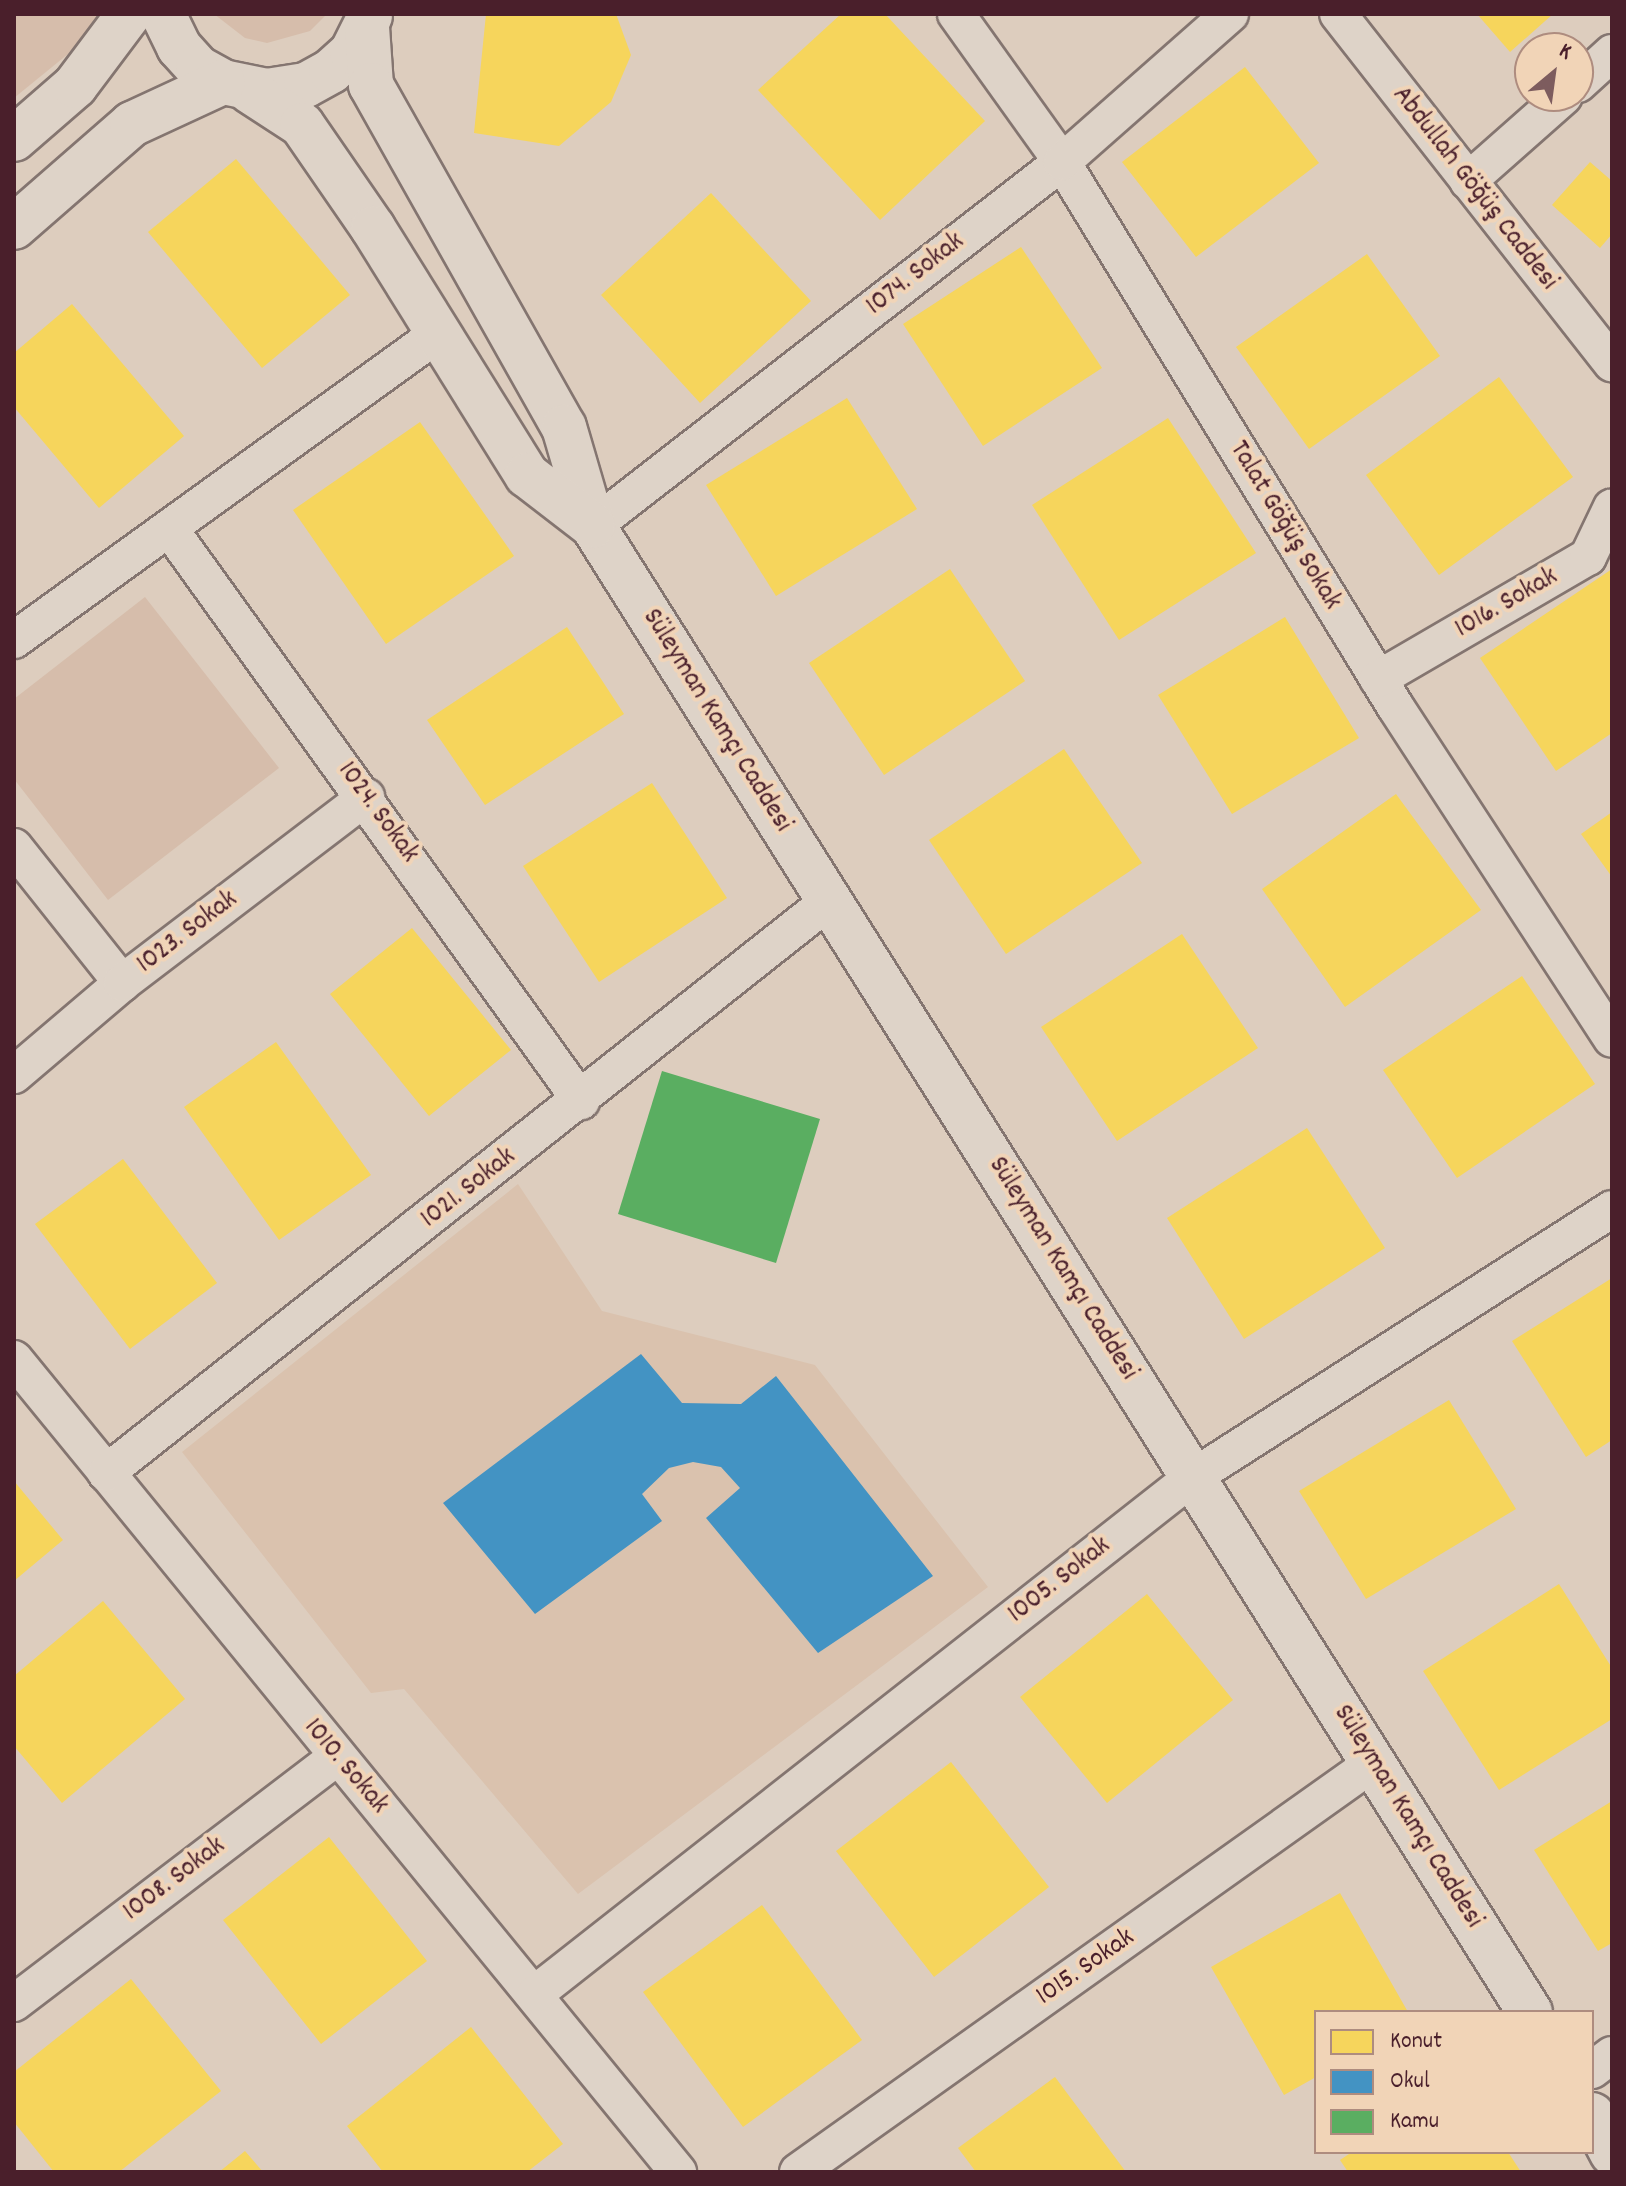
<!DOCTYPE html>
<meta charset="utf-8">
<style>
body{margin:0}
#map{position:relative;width:1626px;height:2186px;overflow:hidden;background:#ddcdbe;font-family:Dekko,sans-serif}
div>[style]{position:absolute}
.built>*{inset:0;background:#dac2ae}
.green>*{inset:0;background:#d6bdab}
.homes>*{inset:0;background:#f6d55c}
.schools>*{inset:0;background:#4393c3}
.public>*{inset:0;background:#5aae61}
.roads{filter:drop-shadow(2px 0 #847570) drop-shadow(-2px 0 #847570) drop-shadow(0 2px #847570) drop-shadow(0 -2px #847570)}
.street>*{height:36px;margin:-18px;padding:0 18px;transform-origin:18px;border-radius:18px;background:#ded3c8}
.secondary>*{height:44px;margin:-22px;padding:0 22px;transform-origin:22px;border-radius:22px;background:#ded3c8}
span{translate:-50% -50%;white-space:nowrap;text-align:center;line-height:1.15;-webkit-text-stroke:8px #f1d4b7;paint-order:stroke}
.street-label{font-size:28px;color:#4a1f2b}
.frame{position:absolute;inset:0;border:16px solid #4a1f2b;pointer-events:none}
.legend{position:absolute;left:1314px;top:2010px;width:280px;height:144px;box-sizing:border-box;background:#f1d4b7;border:2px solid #ae8c7f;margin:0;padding:10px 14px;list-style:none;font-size:24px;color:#4a1f2b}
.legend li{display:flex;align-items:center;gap:16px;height:40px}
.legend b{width:40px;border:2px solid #ae8c7f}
.north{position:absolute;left:1514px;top:32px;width:80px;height:80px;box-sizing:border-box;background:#f1d4b7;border:2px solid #ae8c7f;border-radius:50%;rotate:29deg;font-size:22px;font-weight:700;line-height:32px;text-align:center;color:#4a1f2b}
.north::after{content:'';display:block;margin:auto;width:28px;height:36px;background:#7d5c5e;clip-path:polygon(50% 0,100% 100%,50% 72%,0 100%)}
</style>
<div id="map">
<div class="built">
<i style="clip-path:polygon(518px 1184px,602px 1311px,815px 1365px,988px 1587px,578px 1894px,404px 1689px,371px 1693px,182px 1452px)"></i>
</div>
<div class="green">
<i style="clip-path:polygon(14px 14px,99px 14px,95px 32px,14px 98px)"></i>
<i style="clip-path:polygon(214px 14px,327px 14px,310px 31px,267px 43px,245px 38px)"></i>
<i style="clip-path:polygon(145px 597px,279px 768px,108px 900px,14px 779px,14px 699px)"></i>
</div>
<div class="homes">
<i style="clip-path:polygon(486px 14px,616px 14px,631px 55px,611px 102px,559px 146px,474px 133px)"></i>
<i style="clip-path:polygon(841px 14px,885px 14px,985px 121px,880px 220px,758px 90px)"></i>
<i style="clip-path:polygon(1477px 14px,1553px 14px,1510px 52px)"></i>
<i style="clip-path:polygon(1245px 67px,1319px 163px,1196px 257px,1122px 162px)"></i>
<i style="clip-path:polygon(236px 159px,350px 295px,262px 368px,148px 232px)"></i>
<i style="clip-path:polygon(1590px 162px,1612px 181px,1612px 234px,1600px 248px,1552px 205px)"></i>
<i style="clip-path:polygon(711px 193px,811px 301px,700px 403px,601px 295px)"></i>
<i style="clip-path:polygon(1021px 247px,1102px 368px,983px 446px,903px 324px)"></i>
<i style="clip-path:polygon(1367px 254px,1440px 356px,1309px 449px,1236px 347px)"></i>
<i style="clip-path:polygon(72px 304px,184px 436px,99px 508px,14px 407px,14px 353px)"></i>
<i style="clip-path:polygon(1499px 377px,1573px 477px,1439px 575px,1366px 475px)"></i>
<i style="clip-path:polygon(847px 398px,917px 509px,776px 596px,706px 485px)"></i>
<i style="clip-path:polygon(1168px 418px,1256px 553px,1119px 640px,1032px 505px)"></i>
<i style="clip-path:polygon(420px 422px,514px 556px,386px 644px,293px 510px)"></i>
<i style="clip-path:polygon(950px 569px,1025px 681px,884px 775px,809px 663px)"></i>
<i style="clip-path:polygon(1612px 569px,1612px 733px,1556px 771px,1480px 658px)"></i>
<i style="clip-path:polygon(1285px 617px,1359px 738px,1232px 814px,1158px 695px)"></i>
<i style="clip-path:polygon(567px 627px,624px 714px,485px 805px,427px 720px)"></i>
<i style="clip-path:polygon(1064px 749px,1142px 863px,1006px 954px,929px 840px)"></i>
<i style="clip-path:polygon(652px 783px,727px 898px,599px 982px,523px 866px)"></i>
<i style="clip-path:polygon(1396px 794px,1481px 910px,1345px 1007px,1262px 889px)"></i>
<i style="clip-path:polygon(1612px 812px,1612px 877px,1581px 834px)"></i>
<i style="clip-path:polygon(412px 928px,511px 1050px,429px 1116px,330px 994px)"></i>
<i style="clip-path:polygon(1182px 934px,1258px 1048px,1117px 1141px,1041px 1027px)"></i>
<i style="clip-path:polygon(1522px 976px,1595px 1084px,1457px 1178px,1383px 1070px)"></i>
<i style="clip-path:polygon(276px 1042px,371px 1175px,279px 1240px,184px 1107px)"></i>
<i style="clip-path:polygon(1307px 1128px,1385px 1248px,1244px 1339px,1167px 1218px)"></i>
<i style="clip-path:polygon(123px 1159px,217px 1283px,130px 1349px,35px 1224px)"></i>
<i style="clip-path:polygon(1612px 1278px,1612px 1440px,1586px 1457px,1512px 1341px)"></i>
<i style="clip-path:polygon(1449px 1400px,1516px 1509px,1366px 1599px,1299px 1491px)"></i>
<i style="clip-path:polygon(14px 1481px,63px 1540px,14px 1581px)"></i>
<i style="clip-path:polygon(1559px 1584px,1612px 1668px,1612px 1719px,1499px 1790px,1423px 1671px)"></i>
<i style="clip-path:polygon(1147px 1594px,1233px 1700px,1107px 1803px,1020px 1697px)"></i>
<i style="clip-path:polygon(103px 1601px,185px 1699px,62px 1803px,14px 1746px,14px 1676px)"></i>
<i style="clip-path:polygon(951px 1762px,1049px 1887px,934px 1977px,836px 1851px)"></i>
<i style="clip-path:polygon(1612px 1801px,1612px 1943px,1598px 1951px,1534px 1850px)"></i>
<i style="clip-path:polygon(329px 1837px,427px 1961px,321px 2044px,223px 1920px)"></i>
<i style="clip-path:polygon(1340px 1893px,1408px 2012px,1316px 2012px,1316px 2077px,1284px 2095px,1211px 1967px)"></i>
<i style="clip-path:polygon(762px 1905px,862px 2040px,743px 2127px,643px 1992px)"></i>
<i style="clip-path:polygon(131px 1979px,221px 2091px,119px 2172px,54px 2172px,14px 2122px,14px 2072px)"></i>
<i style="clip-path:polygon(471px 2027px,563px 2144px,527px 2172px,383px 2172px,347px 2126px)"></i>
<i style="clip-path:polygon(1055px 2077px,1126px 2172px,976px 2172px,958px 2148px)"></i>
<i style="clip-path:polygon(245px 2151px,263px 2172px,219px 2172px)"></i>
<i style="clip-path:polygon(1352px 2152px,1508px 2152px,1521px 2172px,1348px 2172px,1340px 2160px)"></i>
</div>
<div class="schools">
<i style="clip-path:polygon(641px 1354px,682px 1403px,741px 1404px,776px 1376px,933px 1576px,818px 1653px,706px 1518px,740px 1488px,721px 1467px,693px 1462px,669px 1468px,642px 1494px,662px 1521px,535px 1614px,443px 1503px)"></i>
</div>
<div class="public">
<i style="clip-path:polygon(662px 1071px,820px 1119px,776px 1263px,618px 1214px)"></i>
</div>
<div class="roads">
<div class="street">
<i style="left:956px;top:14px;width:182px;rotate:54.4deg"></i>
<i style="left:1062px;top:162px;width:638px;rotate:58.53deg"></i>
<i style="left:1395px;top:706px;width:397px;rotate:56.9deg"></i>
<i style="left:1338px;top:14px;width:444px;rotate:51.9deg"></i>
<i style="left:1578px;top:84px;width:46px;rotate:-42.4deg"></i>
<i style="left:1468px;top:181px;width:128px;rotate:-41.5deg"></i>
<i style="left:593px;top:526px;width:594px;rotate:-37.82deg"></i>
<i style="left:1062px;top:162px;width:224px;rotate:-41.4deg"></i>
<i style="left:169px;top:528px;width:706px;rotate:54.28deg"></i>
<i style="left:14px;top:640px;width:524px;rotate:-35.84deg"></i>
<i style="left:1378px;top:679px;width:243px;rotate:-30.2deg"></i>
<i style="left:1588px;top:557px;width:55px;rotate:-64.4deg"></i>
<i style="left:14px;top:847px;width:174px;rotate:51.5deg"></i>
<i style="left:14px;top:1075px;width:142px;rotate:-40.4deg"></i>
<i style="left:122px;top:983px;width:307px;rotate:-37.3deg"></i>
<i style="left:14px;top:1359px;width:1050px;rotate:50.76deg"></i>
<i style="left:106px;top:1473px;width:922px;rotate:-38.35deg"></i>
<i style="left:536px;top:1993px;width:835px;rotate:-38.15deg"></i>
<i style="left:1193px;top:1477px;width:497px;rotate:-32.6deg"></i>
<i style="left:14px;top:2003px;width:405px;rotate:-37.3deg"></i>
<i style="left:1592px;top:2070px;width:25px;rotate:-37deg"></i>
<i style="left:798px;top:2172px;width:706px;rotate:-35.42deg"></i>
</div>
<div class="secondary">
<i style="left:163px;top:14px;width:37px;rotate:64deg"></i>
<i style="left:179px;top:47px;width:28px;rotate:48deg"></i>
<i style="left:198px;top:68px;width:29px;rotate:29deg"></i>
<i style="left:223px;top:82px;width:45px;rotate:11.6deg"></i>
<i style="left:267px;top:91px;width:39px;rotate:-9deg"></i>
<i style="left:306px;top:85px;width:29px;rotate:-29deg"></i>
<i style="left:331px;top:71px;width:28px;rotate:-42deg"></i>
<i style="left:352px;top:52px;width:40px;rotate:-63.4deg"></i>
<i style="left:367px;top:27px;width:58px;rotate:86.1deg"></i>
<i style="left:371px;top:85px;width:393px;rotate:60.6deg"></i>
<i style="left:564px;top:427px;width:103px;rotate:73.7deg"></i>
<i style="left:593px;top:526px;width:1757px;rotate:57.77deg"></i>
<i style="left:250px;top:91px;width:62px;rotate:33.2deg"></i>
<i style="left:302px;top:125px;width:125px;rotate:55.4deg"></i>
<i style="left:373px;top:228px;width:291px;rotate:58.1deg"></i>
<i style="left:527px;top:475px;width:83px;rotate:37.7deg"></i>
<i style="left:14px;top:139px;width:81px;rotate:-41deg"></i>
<i style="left:75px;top:86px;width:90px;rotate:-53.1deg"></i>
<i style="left:14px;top:227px;width:157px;rotate:-41.1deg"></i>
<i style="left:132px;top:124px;width:100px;rotate:-24.8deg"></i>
<i style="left:1592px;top:2115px;width:43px;rotate:62.2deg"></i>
</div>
</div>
<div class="street-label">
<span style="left:1474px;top:189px;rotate:52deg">Abdullah Göğüş Caddesi</span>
<span style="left:916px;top:275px;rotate:-38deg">1074. Sokak</span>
<span style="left:1284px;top:526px;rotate:59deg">Talat Göğüş Sokak</span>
<span style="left:1507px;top:604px;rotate:-30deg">1016. Sokak</span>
<span style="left:716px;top:721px;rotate:58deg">Süleyman Kamçı Caddesi</span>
<span style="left:377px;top:813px;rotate:54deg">1024. Sokak</span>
<span style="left:188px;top:933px;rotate:-37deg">1023. Sokak</span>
<span style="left:469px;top:1189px;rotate:-38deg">1021. Sokak</span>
<span style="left:1062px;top:1269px;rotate:58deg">Süleyman Kamçı Caddesi</span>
<span style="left:1060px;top:1581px;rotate:-38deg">1005. Sokak</span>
<span style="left:345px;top:1767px;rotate:50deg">1010. Sokak</span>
<span style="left:1407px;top:1817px;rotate:58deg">Süleyman Kamçı Caddesi</span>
<span style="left:175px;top:1880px;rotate:-37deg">1008. Sokak</span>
<span style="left:1086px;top:1968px;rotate:-35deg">1015. Sokak</span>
</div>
<div class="frame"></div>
<ul class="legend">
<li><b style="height:22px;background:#f6d55c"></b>Konut</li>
<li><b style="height:22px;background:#4393c3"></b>Okul</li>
<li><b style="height:22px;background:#5aae61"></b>Kamu</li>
</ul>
<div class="north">K</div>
</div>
